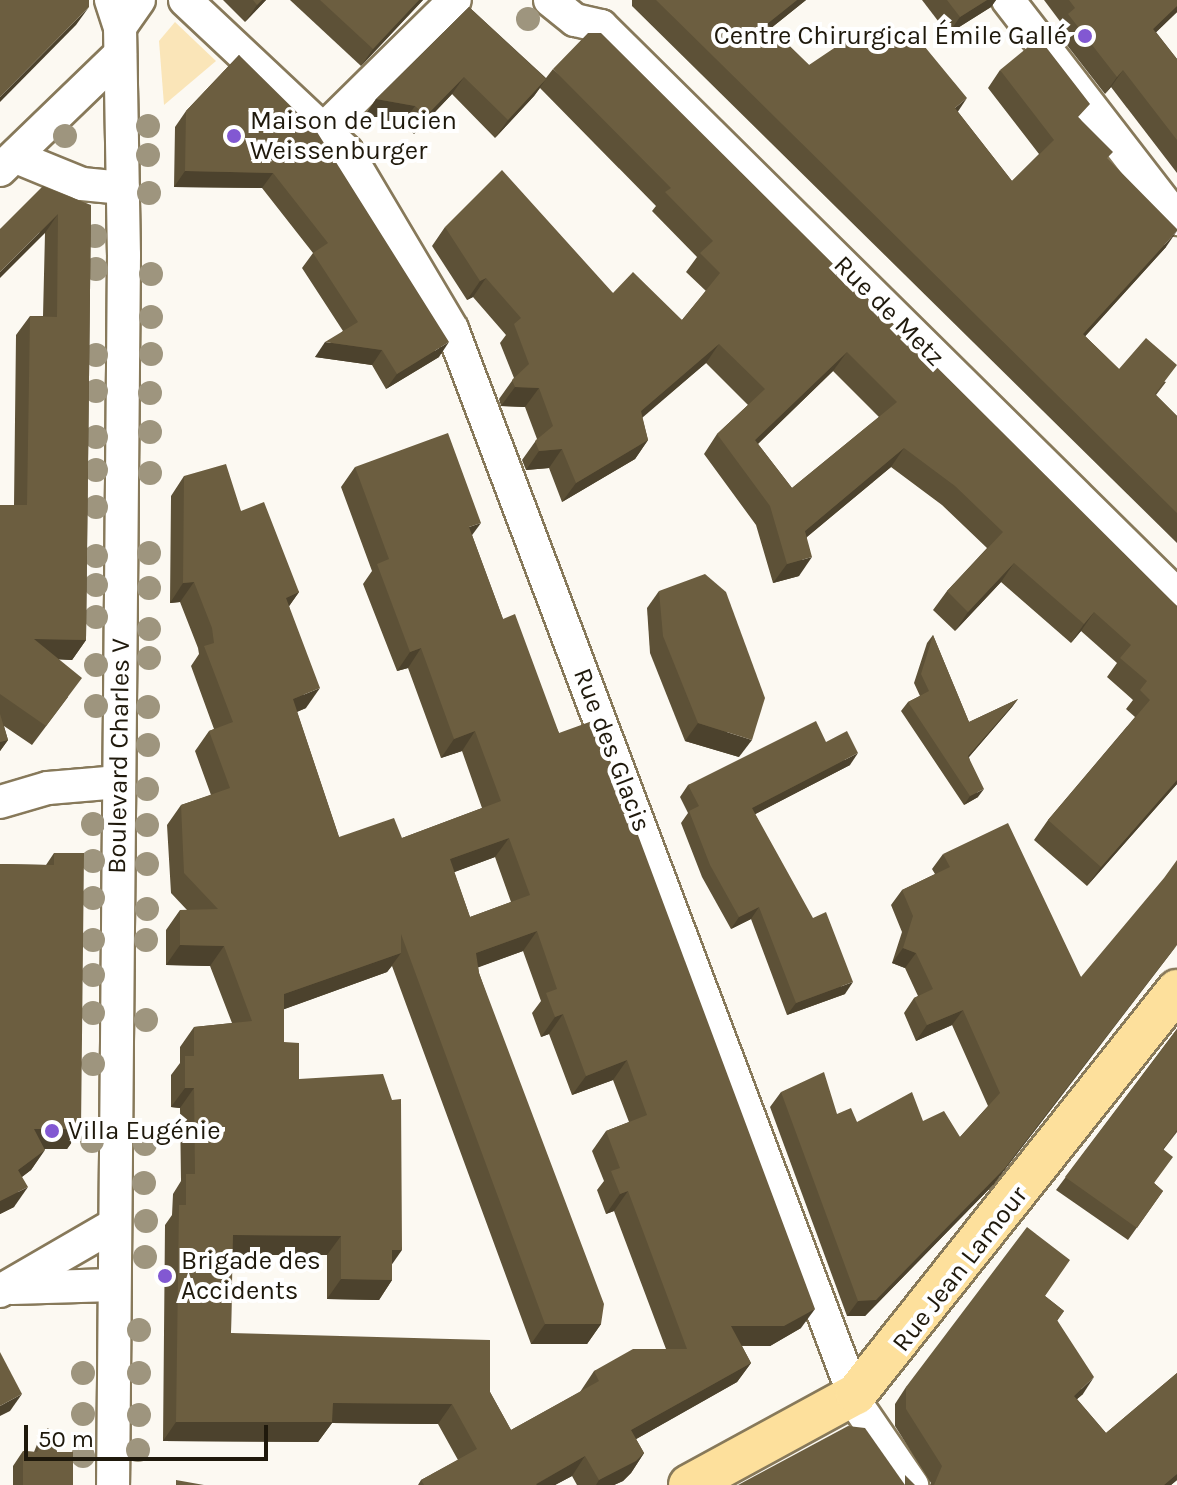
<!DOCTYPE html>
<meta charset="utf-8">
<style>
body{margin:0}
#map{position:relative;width:1177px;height:1485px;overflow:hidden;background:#fcf9f2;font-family:Karla,sans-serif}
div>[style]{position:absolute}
.green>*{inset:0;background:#fae5b8}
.roads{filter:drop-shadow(2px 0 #87795a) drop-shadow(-2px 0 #87795a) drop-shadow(0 2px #87795a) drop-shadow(0 -2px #87795a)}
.minor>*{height:32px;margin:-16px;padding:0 16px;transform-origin:16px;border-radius:16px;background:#fff}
.major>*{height:40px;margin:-20px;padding:0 20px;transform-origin:20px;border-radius:20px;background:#fde09c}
.trees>*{width:24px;height:24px;margin:-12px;border-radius:50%;background:#9e957e}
.wall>*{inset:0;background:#5d5137}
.shaded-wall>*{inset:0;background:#4c422d}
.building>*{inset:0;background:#6c5e40}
.dots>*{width:22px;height:22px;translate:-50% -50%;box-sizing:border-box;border:4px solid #fff;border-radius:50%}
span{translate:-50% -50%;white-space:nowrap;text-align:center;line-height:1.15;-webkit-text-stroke:8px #fff;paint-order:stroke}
.poi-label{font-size:26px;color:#1f190c}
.right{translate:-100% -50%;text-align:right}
.left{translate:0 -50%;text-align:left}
.street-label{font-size:26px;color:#1f190c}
.scale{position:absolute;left:24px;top:1425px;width:244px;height:36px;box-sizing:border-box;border:4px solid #1f190c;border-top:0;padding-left:10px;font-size:24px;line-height:28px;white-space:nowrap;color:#1f190c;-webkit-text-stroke:6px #fff;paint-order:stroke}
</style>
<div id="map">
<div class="green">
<i style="clip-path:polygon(175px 22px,216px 61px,164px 105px,159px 41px)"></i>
</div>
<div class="roads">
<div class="minor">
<i style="left:111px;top:0;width:28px;rotate:72deg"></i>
<i style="left:120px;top:27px;width:228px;rotate:89deg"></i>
<i style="left:124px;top:255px;width:1230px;rotate:90.51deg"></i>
<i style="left:185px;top:0;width:222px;rotate:43.2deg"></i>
<i style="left:347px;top:152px;width:206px;rotate:59.3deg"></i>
<i style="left:452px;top:329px;width:1151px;rotate:69.34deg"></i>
<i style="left:858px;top:1406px;width:96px;rotate:55.6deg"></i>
<i style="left:550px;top:0;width:32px;rotate:39deg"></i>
<i style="left:575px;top:20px;width:27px;rotate:13deg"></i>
<i style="left:1008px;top:0;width:277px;rotate:52.3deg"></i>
<i style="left:601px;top:26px;width:810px;rotate:44.65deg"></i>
<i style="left:120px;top:27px;width:33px;rotate:-55deg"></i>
<i style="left:323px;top:130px;width:185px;rotate:-44.6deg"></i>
<i style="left:16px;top:157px;width:71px;rotate:22.2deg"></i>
<i style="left:82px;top:184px;width:41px;rotate:5.6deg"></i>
<i style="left:0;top:170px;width:167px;rotate:-44deg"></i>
<i style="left:0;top:802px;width:50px;rotate:-16.3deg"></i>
<i style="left:48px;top:788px;width:71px;rotate:-4.8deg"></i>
<i style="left:12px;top:1288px;width:102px;rotate:-1.7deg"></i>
<i style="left:0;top:1291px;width:132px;rotate:-30.1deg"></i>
</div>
<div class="major">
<i style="left:689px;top:1485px;width:190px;rotate:-28.6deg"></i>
<i style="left:856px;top:1394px;width:516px;rotate:-51.53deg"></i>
</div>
</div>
<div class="trees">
<i style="left:528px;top:19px"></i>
<i style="left:148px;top:126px"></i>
<i style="left:65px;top:136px"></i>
<i style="left:148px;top:155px"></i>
<i style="left:149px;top:193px"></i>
<i style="left:95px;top:236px"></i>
<i style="left:96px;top:269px"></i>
<i style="left:151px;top:274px"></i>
<i style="left:151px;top:317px"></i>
<i style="left:151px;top:354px"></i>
<i style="left:96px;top:355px"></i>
<i style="left:96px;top:391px"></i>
<i style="left:150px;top:393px"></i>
<i style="left:150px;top:432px"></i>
<i style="left:96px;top:437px"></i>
<i style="left:96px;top:470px"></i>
<i style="left:150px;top:473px"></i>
<i style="left:96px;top:507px"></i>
<i style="left:149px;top:553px"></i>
<i style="left:96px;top:556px"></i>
<i style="left:96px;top:585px"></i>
<i style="left:149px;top:588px"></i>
<i style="left:96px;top:617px"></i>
<i style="left:149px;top:629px"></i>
<i style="left:149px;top:658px"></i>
<i style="left:96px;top:665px"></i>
<i style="left:96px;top:706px"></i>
<i style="left:148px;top:707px"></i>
<i style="left:148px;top:745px"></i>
<i style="left:147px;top:789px"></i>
<i style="left:93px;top:824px"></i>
<i style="left:147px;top:825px"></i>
<i style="left:93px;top:861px"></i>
<i style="left:147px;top:864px"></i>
<i style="left:93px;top:898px"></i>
<i style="left:147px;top:909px"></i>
<i style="left:93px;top:940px"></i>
<i style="left:146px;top:940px"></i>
<i style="left:93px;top:975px"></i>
<i style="left:93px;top:1013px"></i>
<i style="left:146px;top:1020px"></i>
<i style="left:93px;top:1064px"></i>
<i style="left:92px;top:1141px"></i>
<i style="left:145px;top:1144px"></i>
<i style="left:144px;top:1183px"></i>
<i style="left:146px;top:1221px"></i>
<i style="left:145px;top:1257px"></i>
<i style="left:139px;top:1330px"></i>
<i style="left:83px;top:1373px"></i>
<i style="left:139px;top:1373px"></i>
<i style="left:83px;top:1414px"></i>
<i style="left:139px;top:1415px"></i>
<i style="left:138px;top:1450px"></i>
<i style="left:83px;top:1456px"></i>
</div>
<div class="wall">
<i style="clip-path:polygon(223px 0,266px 0,245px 22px)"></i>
<i style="clip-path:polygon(290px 0,423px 0,361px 66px)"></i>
<i style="clip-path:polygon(632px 0,806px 0,771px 28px,809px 65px,882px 51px,958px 112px,1012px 181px,1039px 154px,988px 88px,1000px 70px,1080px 119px,1166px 247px,1085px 336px,1119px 369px,1166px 382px,1156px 395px,1177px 416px,1177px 543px,632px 6px)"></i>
<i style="clip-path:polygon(922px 0,996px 0,991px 7px,948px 34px)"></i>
<i style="clip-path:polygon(1044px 0,1177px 0,1177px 12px,1156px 32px,1177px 59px,1177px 173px,1111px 87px,1105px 94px,1056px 31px,1062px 24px)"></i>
<i style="clip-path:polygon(evenodd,469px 7px,546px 78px,553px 69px,1177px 606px,1177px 784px,1087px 886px,1034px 840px,1048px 820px,1135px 717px,1126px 709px,1133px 700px,1107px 677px,1117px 663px,1081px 631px,1071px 643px,1001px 582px,955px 631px,933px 610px,947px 591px,987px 548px,942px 505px,891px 467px,807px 537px,799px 576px,773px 583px,756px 525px,704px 454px,717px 434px,748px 405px,706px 363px,642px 417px,648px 440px,635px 459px,562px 502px,549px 468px,526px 470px,522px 460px,537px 439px,525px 407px,501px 406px,499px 399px,514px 378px,500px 343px,506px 335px,473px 297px,467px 300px,432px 246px,445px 227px,682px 320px,706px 291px,686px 272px,697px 257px,652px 211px,656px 206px,540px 88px,534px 96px,495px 138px,452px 94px,414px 134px,403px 123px,364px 117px,376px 99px,469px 7px,833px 371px,879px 417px,792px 488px,758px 444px,833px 371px)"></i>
<i style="clip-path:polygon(239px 55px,439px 357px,386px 389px,372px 365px,315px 357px,343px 331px,302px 268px,313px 253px,262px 188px,174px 187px,175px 127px,186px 111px)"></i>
<i style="clip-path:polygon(91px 205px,86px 640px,72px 660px,59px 659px,68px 697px,32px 745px,4px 726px,8px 740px,0 751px,0 505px,14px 505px,16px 335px,30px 316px,43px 316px,45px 233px,0 229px)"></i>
<i style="clip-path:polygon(evenodd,355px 467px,472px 535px,503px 619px,559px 733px,801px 1328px,770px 1346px,742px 1346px,751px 1363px,737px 1382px,636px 1439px,644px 1453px,631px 1473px,623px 1481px,614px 1485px,577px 1485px,572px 1476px,555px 1485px,418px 1485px,421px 1480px,458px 1460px,438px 1424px,332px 1423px,318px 1442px,163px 1441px,165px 1225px,172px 1215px,173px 1194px,181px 1181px,180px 1108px,171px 1107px,171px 1075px,180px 1063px,180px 1047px,194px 1027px,232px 1023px,210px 966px,166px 965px,166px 930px,180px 910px,187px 910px,171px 893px,167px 825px,181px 805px,211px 795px,195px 751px,209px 731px,214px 729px,191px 666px,199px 654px,198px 648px,180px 602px,170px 603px,171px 496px,184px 476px,241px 511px,299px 592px,289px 606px,306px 708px,297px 712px,339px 837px,402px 838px,482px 808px,462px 751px,441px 758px,408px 668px,397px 671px,363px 584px,372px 571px,341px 487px,355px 467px,495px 857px,511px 902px,470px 917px,454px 872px,495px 857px,355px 467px,523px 951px,541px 1001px,532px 1013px,541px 1037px,549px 1034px,572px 1095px,613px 1080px,629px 1122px,606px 1131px,592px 1151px,604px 1181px,597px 1190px,606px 1214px,614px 1211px,666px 1349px,594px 1371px,580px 1392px,511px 1430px,490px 1392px,231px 1333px,232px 1255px,327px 1255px,327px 1299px,379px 1300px,392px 1280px,392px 1264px,299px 1079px,284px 1042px,284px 1009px,387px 972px,392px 966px,531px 1344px,587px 1344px,601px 1324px,479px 973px,478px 967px,523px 951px)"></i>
<i style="clip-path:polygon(659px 591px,739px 757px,685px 741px,650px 653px,647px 608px)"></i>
<i style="clip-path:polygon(933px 635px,969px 722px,1018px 699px,1012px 707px,969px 757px,978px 797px,964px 805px,901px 711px,908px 702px,920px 696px,914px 683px,927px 643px)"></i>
<i style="clip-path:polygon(826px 742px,850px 765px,755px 814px,845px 994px,787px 1015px,751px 919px,731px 929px,702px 877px,681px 823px,688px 813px,680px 797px,688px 785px)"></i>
<i style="clip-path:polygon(54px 853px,81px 1129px,67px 1149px,45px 1149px,31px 1170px,22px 1177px,14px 1207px,0 1214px,0 864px,46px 865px)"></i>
<i style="clip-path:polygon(943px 854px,1081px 977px,994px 1184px,865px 1316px,847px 1316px,770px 1107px,781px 1092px,857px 1122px,923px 1121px,960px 1137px,988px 1106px,952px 1025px,916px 1041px,904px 1013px,914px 998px,918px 996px,905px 968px,892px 963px,902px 932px,891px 905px,902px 890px,935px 874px,932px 869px)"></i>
<i style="clip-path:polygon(1177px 1029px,1177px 1132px,1164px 1149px,1154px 1183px,1163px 1191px,1128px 1240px,1056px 1190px)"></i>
<i style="clip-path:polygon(1045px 1296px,1064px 1311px,1057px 1321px,1083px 1394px,1077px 1399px,1106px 1433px,1177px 1373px,1177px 1480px,1171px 1485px,930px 1485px,931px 1483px,895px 1426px,895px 1404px,906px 1387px)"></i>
<i style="clip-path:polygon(48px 1428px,57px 1452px,73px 1485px,13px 1485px,13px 1466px,23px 1451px,34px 1452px,38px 1442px)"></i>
</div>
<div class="shaded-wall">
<i style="clip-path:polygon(262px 0,266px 0,245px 22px,257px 5px)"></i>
<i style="clip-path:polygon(419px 0,423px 0,361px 66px,373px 49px)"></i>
<i style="clip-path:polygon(797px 0,806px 0,755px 41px,767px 24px)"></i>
<i style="clip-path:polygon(987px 0,996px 0,991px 7px,948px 34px,960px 17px)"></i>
<i style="clip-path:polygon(1177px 6px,1177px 12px,1141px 47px,1153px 29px)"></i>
<i style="clip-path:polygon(89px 7px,76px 25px,0 102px,0 97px)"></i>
<i style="clip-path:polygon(1123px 70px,1111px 87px,1105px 94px,1117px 77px)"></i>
<i style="clip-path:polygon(464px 77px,452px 94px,414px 134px,426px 116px)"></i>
<i style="clip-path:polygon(546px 79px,534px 96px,495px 138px,508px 120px)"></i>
<i style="clip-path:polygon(967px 98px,955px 116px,955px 108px)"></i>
<i style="clip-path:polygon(376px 99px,415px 106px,403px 123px,364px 117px)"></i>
<i style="clip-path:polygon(185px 171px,273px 173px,262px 188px,174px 187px)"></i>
<i style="clip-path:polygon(58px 214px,45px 233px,0 278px,0 272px)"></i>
<i style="clip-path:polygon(1177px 231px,1166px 247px,1071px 352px,1083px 334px)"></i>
<i style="clip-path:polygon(486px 278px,473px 297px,467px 300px,480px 281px)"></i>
<i style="clip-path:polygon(325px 342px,382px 350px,372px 365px,315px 357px)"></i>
<i style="clip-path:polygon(449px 342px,439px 357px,386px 389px,397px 374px)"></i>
<i style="clip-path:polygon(719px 344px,706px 363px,628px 430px,641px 411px)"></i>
<i style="clip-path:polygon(847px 352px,833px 371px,742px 459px,755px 440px)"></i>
<i style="clip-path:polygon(515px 387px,539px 388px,525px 407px,501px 406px)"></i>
<i style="clip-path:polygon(648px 440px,635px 459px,562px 502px,576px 483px)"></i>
<i style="clip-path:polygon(904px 448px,891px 467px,791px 550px,805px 531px)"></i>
<i style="clip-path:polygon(562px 449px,549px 468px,526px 470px,539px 451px)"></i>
<i style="clip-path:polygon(481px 523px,467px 542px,469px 527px)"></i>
<i style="clip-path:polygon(812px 557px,799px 576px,773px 583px,787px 564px)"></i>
<i style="clip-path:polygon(1014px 563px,1001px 582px,955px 631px,968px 612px)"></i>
<i style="clip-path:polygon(194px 582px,180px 602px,170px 603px,183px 583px)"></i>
<i style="clip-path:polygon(299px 592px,285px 612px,286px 598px)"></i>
<i style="clip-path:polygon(1094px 612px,1081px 631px,1071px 643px,1084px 624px)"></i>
<i style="clip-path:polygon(34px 639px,86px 640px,72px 660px,21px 658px)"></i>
<i style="clip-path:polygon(421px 648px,408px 668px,397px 671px,410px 652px)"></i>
<i style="clip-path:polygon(320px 688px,306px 708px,279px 719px,293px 699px)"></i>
<i style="clip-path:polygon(1018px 699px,1012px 707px,962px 765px,968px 756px)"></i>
<i style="clip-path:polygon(698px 723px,752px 740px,739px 757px,685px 741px)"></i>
<i style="clip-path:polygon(475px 731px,462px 751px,441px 758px,454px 739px)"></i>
<i style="clip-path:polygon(8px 740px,0 751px,0 742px)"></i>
<i style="clip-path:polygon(858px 753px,850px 765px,744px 820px,752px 808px)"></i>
<i style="clip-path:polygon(1177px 780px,1177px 784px,1087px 886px,1101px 867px)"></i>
<i style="clip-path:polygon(984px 789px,978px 797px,964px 805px,970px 796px)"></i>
<i style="clip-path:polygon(509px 838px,495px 857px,436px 879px,450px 859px)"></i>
<i style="clip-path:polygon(759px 907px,751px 919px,731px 929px,739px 917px)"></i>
<i style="clip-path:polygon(537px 931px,523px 951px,463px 973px,476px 953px)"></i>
<i style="clip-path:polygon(180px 945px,224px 946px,210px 966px,166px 965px)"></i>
<i style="clip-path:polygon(1177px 945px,994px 1184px,865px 1316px,847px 1316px,858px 1301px)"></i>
<i style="clip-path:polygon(903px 948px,916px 953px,905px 968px,892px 963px)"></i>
<i style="clip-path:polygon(401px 953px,387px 972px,271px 1014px,284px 994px)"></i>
<i style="clip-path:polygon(853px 982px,845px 994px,787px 1015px,796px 1003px)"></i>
<i style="clip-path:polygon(963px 1010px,952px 1025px,916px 1041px,927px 1025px)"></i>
<i style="clip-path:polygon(563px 1014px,549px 1034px,541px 1037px,555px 1017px)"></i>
<i style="clip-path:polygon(627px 1060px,613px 1080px,572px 1095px,586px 1076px)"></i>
<i style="clip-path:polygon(185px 1088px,194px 1088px,180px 1108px,171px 1107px)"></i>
<i style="clip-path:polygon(34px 1129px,81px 1129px,67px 1149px,20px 1149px)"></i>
<i style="clip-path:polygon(45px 1150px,31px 1170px,4px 1190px,18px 1170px)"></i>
<i style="clip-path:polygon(28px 1187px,14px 1207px,0 1214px,0 1201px)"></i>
<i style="clip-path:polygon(628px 1191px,614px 1211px,606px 1214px,620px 1194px)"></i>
<i style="clip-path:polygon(233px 1235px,341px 1236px,327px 1255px,219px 1255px)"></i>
<i style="clip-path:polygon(392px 1250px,402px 1250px,388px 1270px)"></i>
<i style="clip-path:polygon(341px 1279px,392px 1280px,379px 1300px,327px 1299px)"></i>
<i style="clip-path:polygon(815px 1309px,801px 1328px,770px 1346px,717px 1345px,731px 1326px)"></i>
<i style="clip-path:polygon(545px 1324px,601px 1324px,587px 1344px,531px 1344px)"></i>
<i style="clip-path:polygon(751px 1363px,737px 1382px,617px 1450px,631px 1430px)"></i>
<i style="clip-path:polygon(1094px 1377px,1083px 1394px,1062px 1412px,1074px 1396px)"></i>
<i style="clip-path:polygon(22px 1394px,10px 1411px,0 1416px,0 1406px)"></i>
<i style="clip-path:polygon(333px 1403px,452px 1404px,438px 1424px,332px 1423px,318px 1442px,163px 1441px,176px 1422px)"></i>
<i style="clip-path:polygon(644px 1453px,631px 1473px,623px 1481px,614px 1485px,596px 1485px,599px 1480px)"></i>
<i style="clip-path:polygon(585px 1456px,572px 1476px,555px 1485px,535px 1485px)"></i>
<i style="clip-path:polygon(1177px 1474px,1177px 1480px,1171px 1485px,1164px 1485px)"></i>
</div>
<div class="building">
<i style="clip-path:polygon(0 0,89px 0,89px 7px,0 97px)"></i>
<i style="clip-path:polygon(253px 0,262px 0,257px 5px)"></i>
<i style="clip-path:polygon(320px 0,419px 0,373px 49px)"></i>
<i style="clip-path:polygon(656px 0,797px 0,767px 24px,809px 65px,861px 30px,882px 51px,911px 30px,967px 98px,955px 108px,1012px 181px,1054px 140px,1000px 70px,1039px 38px,1090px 104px,1078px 117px,1113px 152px,1107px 158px,1177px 229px,1177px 231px,1083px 334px,1119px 369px,1146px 338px,1177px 365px,1155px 394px,1177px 416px,1177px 513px)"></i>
<i style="clip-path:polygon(947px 0,987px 0,960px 17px)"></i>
<i style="clip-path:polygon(1069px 0,1177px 0,1177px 6px,1153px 29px,1177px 59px,1177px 140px,1123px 70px,1117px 77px,1068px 14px,1075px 8px)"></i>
<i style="clip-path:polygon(469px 7px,546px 79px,508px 120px,464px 77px,426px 116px,415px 106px,376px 99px)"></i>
<i style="clip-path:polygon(evenodd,588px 33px,601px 33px,1177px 606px,1177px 780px,1101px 867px,1048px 820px,1150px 700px,1140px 690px,1147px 681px,1120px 658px,1131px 645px,1094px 612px,1084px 624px,1014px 563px,968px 612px,947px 591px,1003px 532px,955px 486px,904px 448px,805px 531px,812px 557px,787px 564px,770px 506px,717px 434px,765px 389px,719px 344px,641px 411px,648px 440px,576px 483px,562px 449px,539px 451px,535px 441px,553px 426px,539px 388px,515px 387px,512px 380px,529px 364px,514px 324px,521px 318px,486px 278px,480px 281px,445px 227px,502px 170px,613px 293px,633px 272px,682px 320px,720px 273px,700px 253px,713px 241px,665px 192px,671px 188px,553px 69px,588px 33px,847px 352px,897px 402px,792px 488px,755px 440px,847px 352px)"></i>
<i style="clip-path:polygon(239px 55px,317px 132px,449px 342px,397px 374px,382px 350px,325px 342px,358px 322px,313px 253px,328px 243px,273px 173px,185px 171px,186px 111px)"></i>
<i style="clip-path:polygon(43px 186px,91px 205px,86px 640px,34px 639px,82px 678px,46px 726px,0 694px,0 505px,27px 505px,30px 316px,57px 317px,58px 214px,0 272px,0 229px)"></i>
<i style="clip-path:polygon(evenodd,448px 433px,481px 523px,469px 527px,503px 619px,515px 614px,559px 733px,595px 720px,815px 1309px,784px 1326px,731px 1326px,751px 1363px,631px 1430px,644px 1453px,636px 1461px,599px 1480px,585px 1456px,536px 1484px,537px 1485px,424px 1485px,421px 1480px,477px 1449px,452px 1404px,333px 1403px,332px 1422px,176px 1422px,179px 1205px,186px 1205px,186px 1174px,195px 1174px,194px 1088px,185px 1088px,185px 1056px,194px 1056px,194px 1027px,252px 1021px,224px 946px,180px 945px,180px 910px,218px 909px,184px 873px,181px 805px,230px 788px,209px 731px,233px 722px,204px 646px,214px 643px,212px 628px,194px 582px,183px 583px,184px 476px,226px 464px,241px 511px,264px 502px,299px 592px,286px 598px,320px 688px,293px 699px,339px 837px,394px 818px,402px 838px,501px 801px,475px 731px,454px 739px,421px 648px,410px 652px,377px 564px,389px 559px,355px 467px,448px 433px,509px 838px,530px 895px,470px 917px,450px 859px,509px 838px,448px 433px,537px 931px,557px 989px,546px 993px,555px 1017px,563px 1014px,586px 1076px,627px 1060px,647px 1115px,606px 1131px,620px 1168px,611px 1171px,620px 1194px,628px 1191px,687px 1349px,633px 1349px,594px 1371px,599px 1381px,511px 1430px,490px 1392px,490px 1340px,231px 1333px,233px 1235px,341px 1236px,341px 1279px,392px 1280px,392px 1250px,402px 1250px,401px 1099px,392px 1100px,383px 1074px,299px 1079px,299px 1043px,284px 1042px,284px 994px,401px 953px,401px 934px,545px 1324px,601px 1324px,604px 1304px,479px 973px,476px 953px,537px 931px)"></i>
<i style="clip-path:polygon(705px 574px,726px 592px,765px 698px,752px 740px,698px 723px,663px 636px,659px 591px)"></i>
<i style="clip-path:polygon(933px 635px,969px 722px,1018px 699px,968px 756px,984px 789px,970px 796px,908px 702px,929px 691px,921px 674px)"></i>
<i style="clip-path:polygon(0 714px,8px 740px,0 742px)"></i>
<i style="clip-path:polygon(816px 721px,826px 742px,847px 731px,858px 753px,752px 808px,813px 918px,826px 912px,853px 982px,796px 1003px,759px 907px,739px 917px,710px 865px,689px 811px,699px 806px,688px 785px)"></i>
<i style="clip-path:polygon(1008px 823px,1081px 977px,1164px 878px,1177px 860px,1177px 945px,1005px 1168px,876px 1300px,858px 1301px,781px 1092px,824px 1072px,837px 1114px,851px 1108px,857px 1122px,912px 1092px,923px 1121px,944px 1111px,960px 1137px,1000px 1093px,963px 1010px,927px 1025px,914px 998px,933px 989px,916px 953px,903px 948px,913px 916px,902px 890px,950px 867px,943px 854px)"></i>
<i style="clip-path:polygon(54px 853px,84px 853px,81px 1129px,34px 1129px,45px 1150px,18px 1170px,28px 1187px,0 1201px,0 864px,54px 865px)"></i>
<i style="clip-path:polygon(1177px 1029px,1177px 1130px,1163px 1149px,1173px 1157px,1154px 1183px,1163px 1191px,1137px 1228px,1065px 1177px)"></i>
<i style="clip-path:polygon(1027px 1227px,1070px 1260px,1045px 1296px,1064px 1311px,1057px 1320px,1094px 1377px,1074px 1396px,1106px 1433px,1177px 1373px,1177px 1474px,1164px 1485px,928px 1485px,934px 1485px,942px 1466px,906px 1409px,906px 1387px)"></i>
<i style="clip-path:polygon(0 1352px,22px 1394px,0 1406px)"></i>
<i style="clip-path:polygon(848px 1426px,865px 1428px,905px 1485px,738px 1485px)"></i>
<i style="clip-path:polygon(48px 1428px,57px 1452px,73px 1452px,73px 1485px,23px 1485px,23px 1451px,37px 1452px)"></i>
<i style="clip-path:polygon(905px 1475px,915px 1485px,905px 1485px)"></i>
<i style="clip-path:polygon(176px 1480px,204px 1485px,176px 1485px)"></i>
</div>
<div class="dots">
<i style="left:1085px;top:36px;background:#8258d2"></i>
<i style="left:234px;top:136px;background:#8258d2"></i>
<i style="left:52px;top:1131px;background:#8258d2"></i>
<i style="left:165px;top:1276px;background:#8258d2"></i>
</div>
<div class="poi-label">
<span class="right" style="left:1067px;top:36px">Centre Chirurgical Émile Gallé</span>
<span class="left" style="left:250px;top:136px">Maison de Lucien<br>Weissenburger</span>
<span class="left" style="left:68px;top:1131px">Villa Eugénie</span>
<span class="left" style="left:181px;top:1276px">Brigade des<br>Accidents</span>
</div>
<div class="street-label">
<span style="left:889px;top:311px;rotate:45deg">Rue de Metz</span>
<span style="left:612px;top:750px;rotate:69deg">Rue des Glacis</span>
<span style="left:119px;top:756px;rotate:-89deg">Boulevard Charles V</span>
<span style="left:960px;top:1269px;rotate:-52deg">Rue Jean Lamour</span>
</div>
<div class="scale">50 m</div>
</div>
